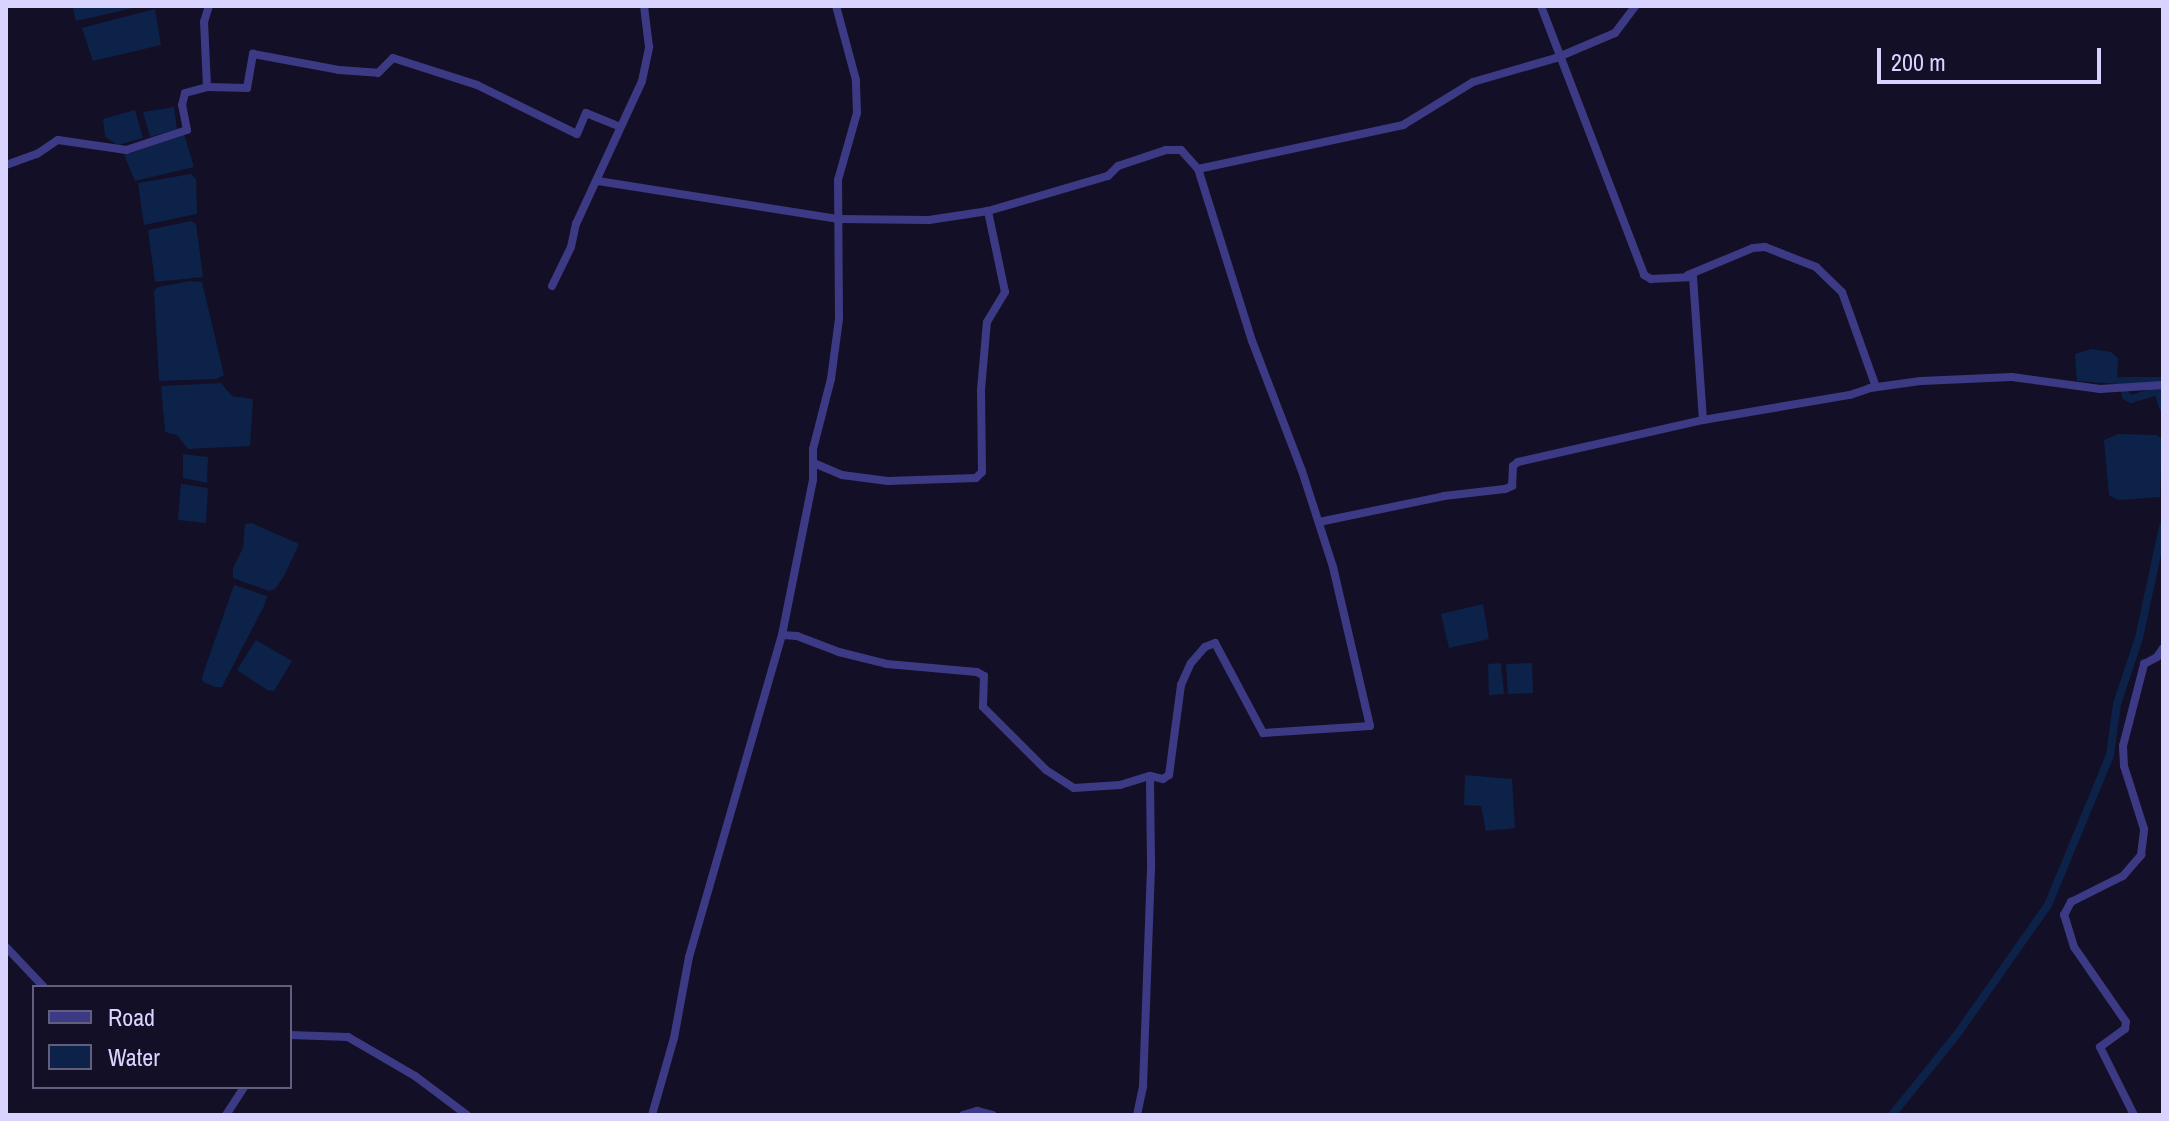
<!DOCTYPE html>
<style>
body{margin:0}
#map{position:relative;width:2169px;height:1121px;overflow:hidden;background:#130f26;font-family:"Archivo Narrow",sans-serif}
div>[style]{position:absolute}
.water>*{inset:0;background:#0c2248}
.canal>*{height:8px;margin:-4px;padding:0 4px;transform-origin:4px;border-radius:4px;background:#0c2248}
.minor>*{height:8px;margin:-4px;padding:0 4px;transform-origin:4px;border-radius:4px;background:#3d3a85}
span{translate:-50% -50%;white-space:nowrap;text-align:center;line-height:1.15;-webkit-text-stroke:6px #130f26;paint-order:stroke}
.frame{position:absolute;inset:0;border:8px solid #d9d4ff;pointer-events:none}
.legend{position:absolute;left:32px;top:985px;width:260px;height:104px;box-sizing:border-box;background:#130f26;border:2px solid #625e7d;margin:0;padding:10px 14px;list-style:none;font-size:24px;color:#d9d4ff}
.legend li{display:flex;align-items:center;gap:16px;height:40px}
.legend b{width:40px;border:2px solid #625e7d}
.scale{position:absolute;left:1877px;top:48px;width:224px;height:36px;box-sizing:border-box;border:4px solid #d9d4ff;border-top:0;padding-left:10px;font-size:24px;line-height:28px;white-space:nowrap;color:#d9d4ff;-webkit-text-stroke:6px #130f26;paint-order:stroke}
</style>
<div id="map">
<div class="water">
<i style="clip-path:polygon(72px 6px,142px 6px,76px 21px)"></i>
<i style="clip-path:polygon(155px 9px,161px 45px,93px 61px,82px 28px)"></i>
<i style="clip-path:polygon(174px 107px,177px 129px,150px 137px,143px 112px)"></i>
<i style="clip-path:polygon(135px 110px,143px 138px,118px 145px,105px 137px,103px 119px)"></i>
<i style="clip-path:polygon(184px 134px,194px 167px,135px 181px,124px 155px)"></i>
<i style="clip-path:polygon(191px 174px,196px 179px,197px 214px,144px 225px,138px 183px)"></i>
<i style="clip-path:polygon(191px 221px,196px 224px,203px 277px,155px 282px,148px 230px)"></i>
<i style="clip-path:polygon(190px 281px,202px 282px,224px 375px,216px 379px,159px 381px,154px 291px,158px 287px)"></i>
<i style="clip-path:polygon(2091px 349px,2111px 352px,2118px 358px,2117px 384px,2077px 381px,2075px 354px)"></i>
<i style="clip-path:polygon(221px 383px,232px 396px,253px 399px,250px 446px,188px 449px,177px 435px,165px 432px,161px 386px)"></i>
<i style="clip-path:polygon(2118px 434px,2157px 435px,2162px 439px,2160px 497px,2118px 500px,2109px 495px,2104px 440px)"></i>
<i style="clip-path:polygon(183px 454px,208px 457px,207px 483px,183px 478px)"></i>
<i style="clip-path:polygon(181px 484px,208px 488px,206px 523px,178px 520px)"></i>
<i style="clip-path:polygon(252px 523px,299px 544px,284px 576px,275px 589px,269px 591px,233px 578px,233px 568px,243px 548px,245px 524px)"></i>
<i style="clip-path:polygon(234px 585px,267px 596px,265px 604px,222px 687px,215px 687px,203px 682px,202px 677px)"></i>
<i style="clip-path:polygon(1483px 604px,1489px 639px,1449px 648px,1441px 614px)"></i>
<i style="clip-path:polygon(256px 640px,292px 661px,274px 691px,267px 690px,237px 670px)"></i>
<i style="clip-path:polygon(1501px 663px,1504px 694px,1489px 695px,1488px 664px)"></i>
<i style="clip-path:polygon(1532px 663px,1533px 693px,1508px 694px,1506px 664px)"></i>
<i style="clip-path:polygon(1465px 775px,1512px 779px,1515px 828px,1486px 831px,1481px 806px,1464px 805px)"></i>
</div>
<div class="canal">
<i style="left:2120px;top:381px;width:43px"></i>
<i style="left:2123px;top:381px;width:15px;rotate:79deg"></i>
<i style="left:2126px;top:396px;width:6px;rotate:31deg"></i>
<i style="left:2131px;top:399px;width:28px;rotate:-17deg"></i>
<i style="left:2158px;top:391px;width:17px;rotate:73deg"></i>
<i style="left:1892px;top:1115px;width:105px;rotate:-51.2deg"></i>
<i style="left:1958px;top:1033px;width:156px;rotate:-54.9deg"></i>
<i style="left:2048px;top:905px;width:162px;rotate:-67.5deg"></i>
<i style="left:2110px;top:755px;width:51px;rotate:-82.2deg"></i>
<i style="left:2117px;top:704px;width:70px;rotate:-71.6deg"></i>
<i style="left:2139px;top:638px;width:114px;rotate:-77.8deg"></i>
</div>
<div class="minor">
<i style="left:1541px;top:6px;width:288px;rotate:69deg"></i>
<i style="left:1644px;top:275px;width:8px;rotate:30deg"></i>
<i style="left:1651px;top:279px;width:42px;rotate:-2.7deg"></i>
<i style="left:1693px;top:277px;width:143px;rotate:86deg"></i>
<i style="left:207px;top:87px;width:65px;rotate:-92.6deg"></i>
<i style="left:204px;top:22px;width:17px;rotate:-73deg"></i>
<i style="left:6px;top:165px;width:33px;rotate:-20deg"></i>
<i style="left:37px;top:154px;width:25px;rotate:-34deg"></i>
<i style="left:58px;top:140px;width:69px;rotate:8.4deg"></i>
<i style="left:126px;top:150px;width:64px;rotate:-18.2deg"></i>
<i style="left:187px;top:130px;width:25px;rotate:-101deg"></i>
<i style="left:182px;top:105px;width:12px;rotate:-76deg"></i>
<i style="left:185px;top:93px;width:23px;rotate:-15deg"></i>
<i style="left:207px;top:87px;width:40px;rotate:1.4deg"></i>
<i style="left:247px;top:88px;width:35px;rotate:-80deg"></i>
<i style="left:253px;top:54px;width:87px;rotate:10.5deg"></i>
<i style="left:339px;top:70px;width:39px;rotate:4deg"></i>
<i style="left:378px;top:73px;width:21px;rotate:-45deg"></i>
<i style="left:393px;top:58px;width:88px;rotate:17.8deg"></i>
<i style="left:477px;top:85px;width:111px;rotate:26.1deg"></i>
<i style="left:577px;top:134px;width:23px;rotate:-67deg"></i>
<i style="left:586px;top:113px;width:37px;rotate:22deg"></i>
<i style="left:598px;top:181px;width:244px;rotate:9deg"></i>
<i style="left:839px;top:219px;width:90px;rotate:0.6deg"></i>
<i style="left:929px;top:220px;width:60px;rotate:-8.7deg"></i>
<i style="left:1688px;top:275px;width:70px;rotate:-22.6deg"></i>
<i style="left:1753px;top:248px;width:12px;rotate:-5deg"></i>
<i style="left:1765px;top:247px;width:55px;rotate:21.4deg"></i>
<i style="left:1816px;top:267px;width:36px;rotate:44deg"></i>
<i style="left:1842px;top:292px;width:101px;rotate:70.3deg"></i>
<i style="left:552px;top:286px;width:43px;rotate:-64deg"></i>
<i style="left:571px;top:247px;width:24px;rotate:-78deg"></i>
<i style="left:576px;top:224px;width:157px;rotate:-65.2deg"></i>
<i style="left:642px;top:81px;width:35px;rotate:-78deg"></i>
<i style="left:649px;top:47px;width:41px;rotate:-97deg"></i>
<i style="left:816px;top:464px;width:28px;rotate:23deg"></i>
<i style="left:842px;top:475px;width:46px;rotate:7.4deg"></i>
<i style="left:888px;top:481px;width:88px;rotate:-2deg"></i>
<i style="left:976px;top:478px;width:8px;rotate:-45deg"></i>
<i style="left:982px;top:472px;width:82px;rotate:-90.7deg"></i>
<i style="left:981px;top:390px;width:68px;rotate:-85deg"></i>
<i style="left:987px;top:322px;width:35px;rotate:-59deg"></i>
<i style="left:1005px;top:292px;width:83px;rotate:-101.9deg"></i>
<i style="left:988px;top:211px;width:125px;rotate:-16.3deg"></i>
<i style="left:1108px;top:176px;width:14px;rotate:-45deg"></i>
<i style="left:1118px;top:166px;width:51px;rotate:-18.4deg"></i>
<i style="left:1166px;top:150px;width:15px"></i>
<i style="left:1181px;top:150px;width:25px;rotate:48deg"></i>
<i style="left:1319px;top:522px;width:128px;rotate:-11.7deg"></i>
<i style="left:1444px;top:496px;width:61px;rotate:-6.5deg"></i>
<i style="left:1505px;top:489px;width:8px;rotate:-23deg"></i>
<i style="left:1512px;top:486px;width:20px;rotate:-87deg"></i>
<i style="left:1513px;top:466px;width:6px;rotate:-39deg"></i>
<i style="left:1518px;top:462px;width:190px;rotate:-12.8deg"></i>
<i style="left:1703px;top:420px;width:149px;rotate:-9.7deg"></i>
<i style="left:1850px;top:395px;width:21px;rotate:-19deg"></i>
<i style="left:1870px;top:388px;width:51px;rotate:-7.8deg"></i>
<i style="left:1921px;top:381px;width:91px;rotate:-2.5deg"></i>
<i style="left:2012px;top:377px;width:89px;rotate:7.8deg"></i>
<i style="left:2100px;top:389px;width:63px;rotate:-3.6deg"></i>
<i style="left:782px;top:635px;width:15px;rotate:4deg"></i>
<i style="left:797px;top:636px;width:45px;rotate:20.9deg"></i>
<i style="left:839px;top:652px;width:49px;rotate:14deg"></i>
<i style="left:887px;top:664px;width:90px;rotate:5.1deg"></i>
<i style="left:977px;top:672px;width:8px;rotate:30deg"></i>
<i style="left:984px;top:676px;width:31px;rotate:92deg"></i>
<i style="left:983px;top:707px;width:89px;rotate:45deg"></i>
<i style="left:1046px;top:770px;width:33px;rotate:33deg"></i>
<i style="left:1074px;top:788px;width:46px;rotate:-3.7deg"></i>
<i style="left:1120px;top:785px;width:31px;rotate:-17deg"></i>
<i style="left:1150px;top:776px;width:13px;rotate:13deg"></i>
<i style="left:1163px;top:779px;width:7px;rotate:-34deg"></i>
<i style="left:1169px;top:775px;width:91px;rotate:-82.4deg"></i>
<i style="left:1181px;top:685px;width:24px;rotate:-66deg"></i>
<i style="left:1191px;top:663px;width:21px;rotate:-49deg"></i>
<i style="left:1205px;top:647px;width:11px;rotate:-22deg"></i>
<i style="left:1215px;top:643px;width:102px;rotate:61.9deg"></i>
<i style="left:1263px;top:733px;width:107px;rotate:-3.7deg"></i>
<i style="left:1370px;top:726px;width:163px;rotate:-103.1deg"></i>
<i style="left:1333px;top:567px;width:101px;rotate:-107.9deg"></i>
<i style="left:1302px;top:471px;width:139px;rotate:-111deg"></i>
<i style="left:1252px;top:341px;width:180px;rotate:-107.4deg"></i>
<i style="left:1198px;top:169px;width:210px;rotate:-12.1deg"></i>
<i style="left:1403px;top:125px;width:82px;rotate:-31.6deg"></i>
<i style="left:1473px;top:82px;width:86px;rotate:-16.1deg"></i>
<i style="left:1556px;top:58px;width:64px;rotate:-23deg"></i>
<i style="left:1615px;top:33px;width:34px;rotate:-53deg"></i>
<i style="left:6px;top:947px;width:55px;rotate:46.5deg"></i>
<i style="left:290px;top:1035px;width:58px;rotate:2deg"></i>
<i style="left:348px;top:1037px;width:78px;rotate:30.2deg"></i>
<i style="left:415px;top:1076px;width:65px;rotate:36.9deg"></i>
<i style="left:226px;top:1115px;width:33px;rotate:-57deg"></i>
<i style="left:652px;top:1115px;width:80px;rotate:-74.1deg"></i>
<i style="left:674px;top:1038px;width:82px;rotate:-79.5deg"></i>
<i style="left:689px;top:957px;width:335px;rotate:-73.9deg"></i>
<i style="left:782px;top:635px;width:158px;rotate:-78.7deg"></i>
<i style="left:813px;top:480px;width:31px;rotate:-90deg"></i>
<i style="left:813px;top:449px;width:72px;rotate:-75.6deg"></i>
<i style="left:831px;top:379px;width:61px;rotate:-82.4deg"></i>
<i style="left:839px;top:319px;width:139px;rotate:-90.4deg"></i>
<i style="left:838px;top:180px;width:70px;rotate:-74.2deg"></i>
<i style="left:857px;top:113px;width:33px;rotate:-92deg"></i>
<i style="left:856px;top:80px;width:77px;rotate:-105.1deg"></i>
<i style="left:963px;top:1115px;width:15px;rotate:-16deg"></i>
<i style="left:977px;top:1111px;width:16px;rotate:14deg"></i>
<i style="left:1137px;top:1115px;width:30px;rotate:-78deg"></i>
<i style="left:1143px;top:1086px;width:223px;rotate:-87.9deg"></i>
<i style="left:1151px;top:863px;width:87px;rotate:-90.7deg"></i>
<i style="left:2134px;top:1115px;width:76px;rotate:-116.6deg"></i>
<i style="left:2100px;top:1047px;width:31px;rotate:-36deg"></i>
<i style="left:2125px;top:1029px;width:7px;rotate:-82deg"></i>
<i style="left:2126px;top:1022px;width:91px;rotate:-124.7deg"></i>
<i style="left:2074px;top:947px;width:34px;rotate:-107deg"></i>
<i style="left:2064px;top:915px;width:15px;rotate:-62deg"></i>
<i style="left:2071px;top:902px;width:58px;rotate:-26.6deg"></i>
<i style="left:2123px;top:876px;width:28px;rotate:-49deg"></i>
<i style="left:2141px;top:855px;width:26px;rotate:-83deg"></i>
<i style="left:2144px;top:829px;width:66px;rotate:-107.6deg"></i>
<i style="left:2124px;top:766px;width:20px;rotate:-93deg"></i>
<i style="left:2123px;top:746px;width:85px;rotate:-75.6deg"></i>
<i style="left:2144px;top:664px;width:15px;rotate:-28deg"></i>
<i style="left:2157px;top:657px;width:11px;rotate:-56deg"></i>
</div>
<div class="frame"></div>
<ul class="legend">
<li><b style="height:10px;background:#3d3a85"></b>Road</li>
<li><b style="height:22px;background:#0c2248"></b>Water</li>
</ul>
<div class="scale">200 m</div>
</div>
